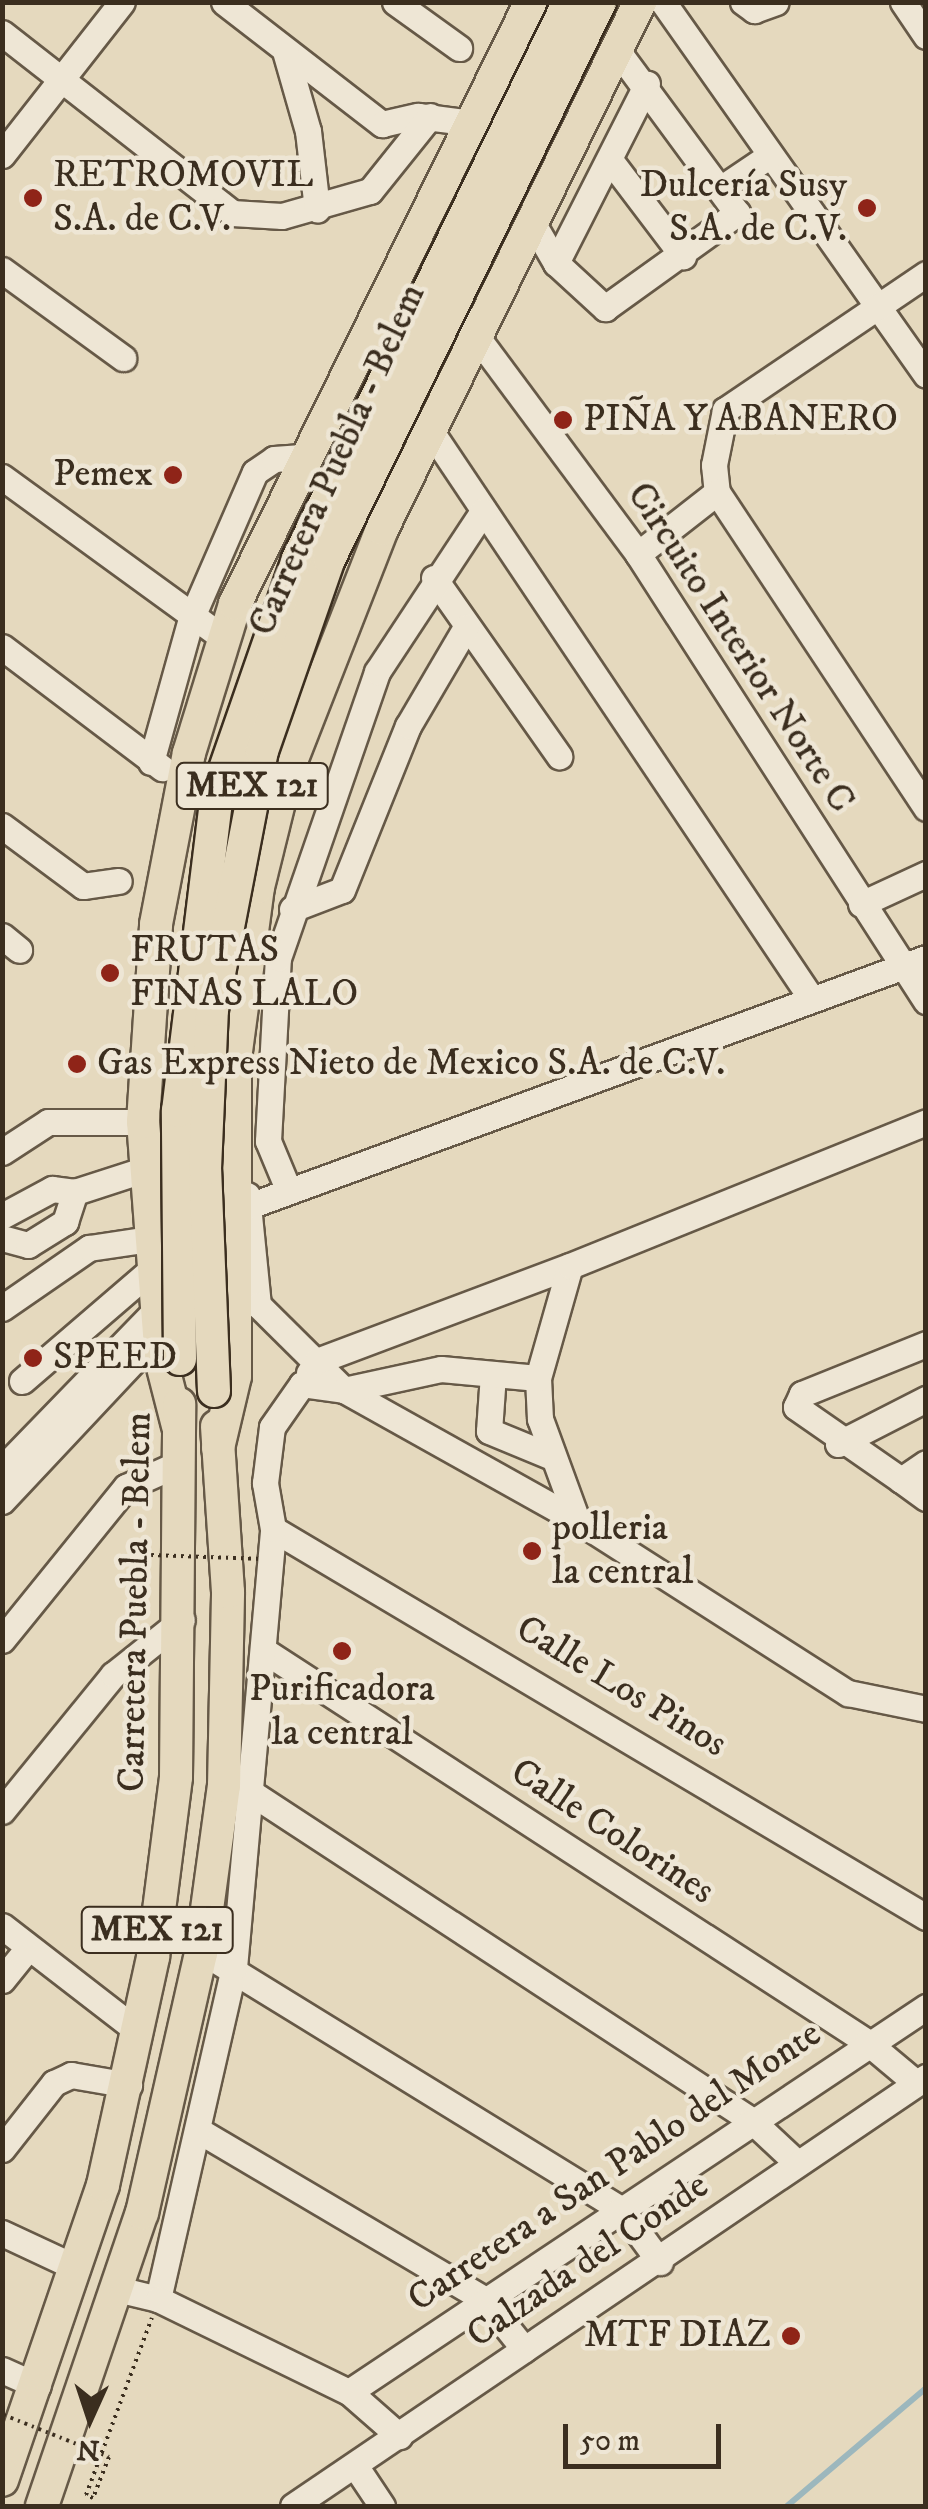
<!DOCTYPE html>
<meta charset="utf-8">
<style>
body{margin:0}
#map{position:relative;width:928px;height:2509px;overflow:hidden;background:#e5d9be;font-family:"IM FELL DW Pica",serif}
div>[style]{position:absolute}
.stream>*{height:6px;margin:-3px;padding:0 3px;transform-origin:3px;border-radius:3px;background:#9cb7bd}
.path>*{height:4px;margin-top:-2px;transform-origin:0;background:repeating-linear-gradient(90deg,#3b2e1f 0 2.5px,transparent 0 7.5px)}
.roads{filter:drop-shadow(2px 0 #665947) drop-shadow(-2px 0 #665947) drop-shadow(0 2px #665947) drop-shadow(0 -2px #665947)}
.minor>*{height:25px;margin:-12.5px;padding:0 12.5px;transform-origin:12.5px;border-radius:12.5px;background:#eee6d5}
.major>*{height:32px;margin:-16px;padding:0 16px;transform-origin:16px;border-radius:16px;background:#e5d9be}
.path-bridge>*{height:4px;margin-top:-2px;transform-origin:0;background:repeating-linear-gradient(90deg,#3b2e1f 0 2.5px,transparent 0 7.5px)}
.bridges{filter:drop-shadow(2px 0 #3b2e1f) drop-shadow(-2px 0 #3b2e1f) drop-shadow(0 2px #3b2e1f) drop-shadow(0 -2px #3b2e1f)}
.major-bridge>*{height:32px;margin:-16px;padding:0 16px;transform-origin:16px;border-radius:16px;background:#e5d9be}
.dots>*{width:28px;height:28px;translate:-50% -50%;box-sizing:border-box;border:5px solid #eee6d5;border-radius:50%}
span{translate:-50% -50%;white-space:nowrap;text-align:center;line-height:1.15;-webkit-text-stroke:9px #eee6d5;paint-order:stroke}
.shield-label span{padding:2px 8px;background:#eee6d5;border:2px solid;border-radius:8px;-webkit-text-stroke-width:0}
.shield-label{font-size:35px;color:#3b2e1f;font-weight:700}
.poi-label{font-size:38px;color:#3b2e1f}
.left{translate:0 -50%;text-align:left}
.right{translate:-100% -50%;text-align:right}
.street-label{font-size:38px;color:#3b2e1f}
.frame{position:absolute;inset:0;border:5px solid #3b2e1f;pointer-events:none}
.north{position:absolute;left:40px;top:2369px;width:100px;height:100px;-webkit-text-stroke:8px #eee6d5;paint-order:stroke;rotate:183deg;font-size:28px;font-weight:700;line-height:40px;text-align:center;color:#3b2e1f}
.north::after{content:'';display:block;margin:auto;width:35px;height:45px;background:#3b2e1f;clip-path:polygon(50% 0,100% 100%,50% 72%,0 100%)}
.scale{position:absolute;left:563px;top:2424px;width:158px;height:45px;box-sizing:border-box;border:5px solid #3b2e1f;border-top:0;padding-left:12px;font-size:30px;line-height:35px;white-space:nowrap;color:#3b2e1f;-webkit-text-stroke:8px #eee6d5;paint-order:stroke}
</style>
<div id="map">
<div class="stream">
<i style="left:787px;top:2506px;width:182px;rotate:-40.3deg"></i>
</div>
<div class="path">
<i style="left:109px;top:2457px;width:44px;rotate:111.3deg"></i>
<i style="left:93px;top:2498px;width:8px;rotate:-157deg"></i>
<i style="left:86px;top:2495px;width:189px;rotate:-69.6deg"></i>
</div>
<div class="roads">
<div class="minor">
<i style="left:224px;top:2px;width:200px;rotate:37.7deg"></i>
<i style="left:382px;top:124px;width:37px;rotate:-13deg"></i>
<i style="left:418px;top:116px;width:54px;rotate:7.4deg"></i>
<i style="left:395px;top:2px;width:79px;rotate:35.7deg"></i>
<i style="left:663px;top:2px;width:456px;rotate:54.8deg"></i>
<i style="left:743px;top:2px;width:14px;rotate:36deg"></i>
<i style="left:754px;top:10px;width:23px;rotate:-20deg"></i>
<i style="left:903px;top:2px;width:41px;rotate:55.9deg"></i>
<i style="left:2px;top:33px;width:292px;rotate:38deg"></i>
<i style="left:232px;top:213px;width:50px;rotate:3.4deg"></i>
<i style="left:282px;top:216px;width:91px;rotate:-15.9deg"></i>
<i style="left:370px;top:191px;width:96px;rotate:-51.3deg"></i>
<i style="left:285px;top:51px;width:83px;rotate:74deg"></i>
<i style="left:308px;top:131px;width:79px;rotate:83.4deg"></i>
<i style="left:2px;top:155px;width:194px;rotate:-51.9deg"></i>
<i style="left:610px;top:160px;width:121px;rotate:52.8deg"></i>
<i style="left:723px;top:187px;width:55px;rotate:-34deg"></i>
<i style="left:532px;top:222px;width:48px;rotate:59.7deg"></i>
<i style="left:556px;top:263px;width:67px;rotate:42.6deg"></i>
<i style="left:605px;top:308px;width:163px;rotate:-35.7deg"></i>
<i style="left:737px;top:213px;width:202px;rotate:-126.4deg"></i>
<i style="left:556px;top:263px;width:201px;rotate:-63.1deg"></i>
<i style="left:2px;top:270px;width:150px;rotate:36deg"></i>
<i style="left:926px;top:274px;width:243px;rotate:145.9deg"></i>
<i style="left:725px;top:410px;width:56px;rotate:101.3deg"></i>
<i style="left:714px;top:465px;width:27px;rotate:84deg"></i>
<i style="left:717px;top:492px;width:379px;rotate:56.5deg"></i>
<i style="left:442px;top:290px;width:329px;rotate:53.4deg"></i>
<i style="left:638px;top:554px;width:532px;rotate:57.21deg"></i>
<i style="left:430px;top:430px;width:684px;rotate:56.15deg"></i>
<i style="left:2px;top:477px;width:274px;rotate:36deg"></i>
<i style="left:638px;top:554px;width:100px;rotate:-38.1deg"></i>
<i style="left:434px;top:578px;width:218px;rotate:54.9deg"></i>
<i style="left:2px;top:647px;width:201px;rotate:37.1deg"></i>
<i style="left:151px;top:762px;width:148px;rotate:-74.4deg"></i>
<i style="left:191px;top:619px;width:160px;rotate:-66.5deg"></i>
<i style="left:255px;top:472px;width:23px;rotate:-34deg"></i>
<i style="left:274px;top:459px;width:31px;rotate:-4deg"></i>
<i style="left:2px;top:826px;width:101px;rotate:36.5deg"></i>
<i style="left:83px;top:886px;width:36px;rotate:-8deg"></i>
<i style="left:861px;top:904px;width:72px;rotate:-24.8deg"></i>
<i style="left:292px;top:909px;width:53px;rotate:-20.8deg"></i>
<i style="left:342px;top:890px;width:177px;rotate:-68.1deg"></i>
<i style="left:408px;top:726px;width:115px;rotate:-59.6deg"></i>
<i style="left:2px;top:936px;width:22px;rotate:39deg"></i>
<i style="left:2px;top:1152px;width:55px;rotate:-33.1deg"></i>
<i style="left:48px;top:1122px;width:95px"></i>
<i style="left:288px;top:1189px;width:52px;rotate:-112.6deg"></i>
<i style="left:268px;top:1141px;width:183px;rotate:-86.9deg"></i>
<i style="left:278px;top:958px;width:303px;rotate:-70.9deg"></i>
<i style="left:377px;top:672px;width:193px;rotate:-56.6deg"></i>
<i style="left:247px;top:1195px;width:111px;rotate:84.3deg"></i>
<i style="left:258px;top:1305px;width:121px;rotate:44.7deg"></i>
<i style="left:344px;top:1390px;width:267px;rotate:29.2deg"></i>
<i style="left:577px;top:1520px;width:322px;rotate:32.6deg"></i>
<i style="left:848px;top:1693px;width:80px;rotate:11.6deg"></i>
<i style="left:249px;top:1206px;width:721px;rotate:-20.12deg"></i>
<i style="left:2px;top:1216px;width:57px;rotate:-28.4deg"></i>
<i style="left:52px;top:1189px;width:23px;rotate:7deg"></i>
<i style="left:75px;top:1192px;width:75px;rotate:-17.9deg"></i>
<i style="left:2px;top:1238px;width:27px;rotate:15deg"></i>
<i style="left:28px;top:1245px;width:44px;rotate:-31.9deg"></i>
<i style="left:65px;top:1222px;width:32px;rotate:-72deg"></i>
<i style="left:2px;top:1308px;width:106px;rotate:-34.6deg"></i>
<i style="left:89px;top:1248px;width:62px;rotate:-8.4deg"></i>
<i style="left:926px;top:1344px;width:134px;rotate:158deg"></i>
<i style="left:802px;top:1394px;width:14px;rotate:115deg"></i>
<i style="left:796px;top:1407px;width:128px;rotate:34.8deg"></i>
<i style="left:901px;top:1480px;width:30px;rotate:-34deg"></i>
<i style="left:309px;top:1373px;width:14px;rotate:-56deg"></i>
<i style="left:317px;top:1361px;width:270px;rotate:-20.6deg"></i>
<i style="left:493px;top:1374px;width:57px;rotate:94deg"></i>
<i style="left:489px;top:1431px;width:68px;rotate:22.4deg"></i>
<i style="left:22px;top:1381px;width:170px;rotate:-40.7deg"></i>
<i style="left:838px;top:1444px;width:99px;rotate:-27.1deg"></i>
<i style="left:2px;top:1469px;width:220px;rotate:-45.9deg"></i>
<i style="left:901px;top:1480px;width:31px;rotate:36deg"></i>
<i style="left:2px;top:1501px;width:228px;rotate:-46.8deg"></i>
<i style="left:577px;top:1520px;width:108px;rotate:-110.1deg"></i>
<i style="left:540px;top:1419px;width:41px;rotate:-92.8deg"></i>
<i style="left:538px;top:1378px;width:116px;rotate:-74.1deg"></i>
<i style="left:570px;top:1266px;width:384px;rotate:-22deg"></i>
<i style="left:273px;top:1529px;width:760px;rotate:30.72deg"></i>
<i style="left:2px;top:1640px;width:197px;rotate:-51deg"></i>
<i style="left:126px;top:1487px;width:59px;rotate:-24deg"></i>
<i style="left:263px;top:1650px;width:720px;rotate:32.98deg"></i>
<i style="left:867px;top:2042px;width:64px;rotate:39.9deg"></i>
<i style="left:253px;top:1794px;width:595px;rotate:33.21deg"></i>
<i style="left:751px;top:2120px;width:62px;rotate:43deg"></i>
<i style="left:2px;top:1811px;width:176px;rotate:-50.8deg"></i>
<i style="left:113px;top:1675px;width:88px;rotate:-38.6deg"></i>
<i style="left:2px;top:1926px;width:173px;rotate:37.7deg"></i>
<i style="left:219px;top:1962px;width:472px;rotate:31.6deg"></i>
<i style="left:621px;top:2209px;width:66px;rotate:53.7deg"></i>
<i style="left:2px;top:1980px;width:41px;rotate:-50.9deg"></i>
<i style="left:203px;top:2133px;width:328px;rotate:30.6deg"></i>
<i style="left:485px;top:2300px;width:63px;rotate:51.5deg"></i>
<i style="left:2px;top:2149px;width:84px;rotate:-51.8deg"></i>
<i style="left:54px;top:2083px;width:19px;rotate:-25deg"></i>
<i style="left:71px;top:2075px;width:59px;rotate:9.8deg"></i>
<i style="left:2px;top:2233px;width:83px;rotate:25deg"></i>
<i style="left:117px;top:2289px;width:42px;rotate:13.7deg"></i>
<i style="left:158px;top:2299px;width:340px;rotate:-77.1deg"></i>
<i style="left:234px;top:1968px;width:441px;rotate:-84.9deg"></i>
<i style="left:273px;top:1529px;width:47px;rotate:-99.9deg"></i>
<i style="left:265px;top:1483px;width:56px;rotate:-82.9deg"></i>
<i style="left:272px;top:1427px;width:52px;rotate:-55.1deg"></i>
<i style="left:302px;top:1384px;width:42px;rotate:8.1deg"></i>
<i style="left:344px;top:1390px;width:99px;rotate:-12.2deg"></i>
<i style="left:441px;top:1369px;width:97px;rotate:5.3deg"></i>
<i style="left:158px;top:2299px;width:212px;rotate:26deg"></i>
<i style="left:349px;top:2392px;width:67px;rotate:41.3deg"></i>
<i style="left:2px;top:2370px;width:39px;rotate:24deg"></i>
<i style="left:349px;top:2392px;width:694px;rotate:-33.71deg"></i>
<i style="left:356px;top:2467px;width:47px;rotate:56.3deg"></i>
<i style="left:293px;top:2506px;width:765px;rotate:-34.13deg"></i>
</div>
<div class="major">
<i style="left:178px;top:1426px;width:68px;rotate:-104.4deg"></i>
<i style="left:161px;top:1360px;width:239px;rotate:-94.3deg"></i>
<i style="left:143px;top:1122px;width:198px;rotate:-86.2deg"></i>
<i style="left:156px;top:924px;width:174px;rotate:-79.1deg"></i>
<i style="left:189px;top:753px;width:156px;rotate:-72.8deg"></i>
<i style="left:235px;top:604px;width:671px;rotate:-63.82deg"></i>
<i style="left:218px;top:1448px;width:74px;rotate:-76.7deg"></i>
<i style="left:235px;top:1376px;width:317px;rotate:-90deg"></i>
<i style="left:235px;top:1059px;width:174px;rotate:-82.4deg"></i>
<i style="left:258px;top:887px;width:116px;rotate:-76.1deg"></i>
<i style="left:286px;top:774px;width:263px;rotate:-68.6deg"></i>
<i style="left:382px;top:529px;width:587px;rotate:-63.92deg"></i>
<i style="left:2px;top:2480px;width:312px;rotate:-71.1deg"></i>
<i style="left:103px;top:2185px;width:233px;rotate:-77.6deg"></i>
<i style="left:153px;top:1957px;width:181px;rotate:-82.7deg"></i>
<i style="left:176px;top:1777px;width:373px;rotate:-89.5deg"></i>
<i style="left:42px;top:2506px;width:310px;rotate:-71.2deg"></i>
<i style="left:142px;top:2213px;width:267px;rotate:-77.2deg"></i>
<i style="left:201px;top:1953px;width:169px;rotate:-82.2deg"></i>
<i style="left:224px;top:1786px;width:194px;rotate:-88.8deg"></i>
<i style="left:228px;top:1592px;width:166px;rotate:-93.8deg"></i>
</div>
</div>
<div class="path-bridge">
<i style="left:151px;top:1555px;width:112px;rotate:2deg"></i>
<i style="left:4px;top:2415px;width:113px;rotate:21.8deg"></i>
</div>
<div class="bridges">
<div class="major-bridge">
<i style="left:180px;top:1359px;width:248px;rotate:-90.5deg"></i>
<i style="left:178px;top:1111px;width:321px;rotate:-83deg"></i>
<i style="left:217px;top:792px;width:247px;rotate:-70.8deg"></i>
<i style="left:298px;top:559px;width:619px;rotate:-64.06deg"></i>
<i style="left:214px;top:1391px;width:222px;rotate:-92.3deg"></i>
<i style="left:205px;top:1169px;width:159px;rotate:-87.5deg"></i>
<i style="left:212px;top:1010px;width:264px;rotate:-79.1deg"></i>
<i style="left:262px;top:751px;width:203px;rotate:-70.8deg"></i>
<i style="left:329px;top:559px;width:619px;rotate:-64.06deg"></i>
</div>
</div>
<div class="dots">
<i style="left:33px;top:198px;background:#8f2418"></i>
<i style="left:867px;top:208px;background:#8f2418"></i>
<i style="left:563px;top:420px;background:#8f2418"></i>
<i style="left:173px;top:475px;background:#8f2418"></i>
<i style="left:110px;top:973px;background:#8f2418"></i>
<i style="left:77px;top:1064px;background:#8f2418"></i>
<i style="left:33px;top:1358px;background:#8f2418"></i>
<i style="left:532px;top:1551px;background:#8f2418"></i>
<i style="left:342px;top:1651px;background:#8f2418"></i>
<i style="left:791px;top:2336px;background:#8f2418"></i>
</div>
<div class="shield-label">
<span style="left:252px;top:786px">MEX 121</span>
<span style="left:157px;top:1930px">MEX 121</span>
</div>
<div class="poi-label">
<span class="left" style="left:53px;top:198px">RETROMOVIL<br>S.A. de C.V.</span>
<span class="right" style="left:847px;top:208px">Dulcería Susy<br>S.A. de C.V.</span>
<span class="left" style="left:583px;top:420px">PIÑA Y ABANERO</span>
<span class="right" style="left:153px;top:475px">Pemex</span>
<span class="left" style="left:130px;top:973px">FRUTAS<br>FINAS LALO</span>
<span class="left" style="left:97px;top:1064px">Gas Express Nieto de Mexico S.A. de C.V.</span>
<span class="left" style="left:53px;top:1358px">SPEED</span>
<span class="left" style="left:552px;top:1551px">polleria<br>la central</span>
<span style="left:342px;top:1712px">Purificadora<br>la central</span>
<span class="right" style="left:771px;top:2336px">MTF DIAZ</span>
</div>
<div class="street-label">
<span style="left:338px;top:460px;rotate:-66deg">Carretera Puebla - Belem</span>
<span style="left:740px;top:648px;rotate:57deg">Circuito Interior Norte C</span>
<span style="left:136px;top:1602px;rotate:-89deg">Carretera Puebla - Belem</span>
<span style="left:621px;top:1687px;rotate:31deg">Calle Los Pinos</span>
<span style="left:612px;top:1832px;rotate:33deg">Calle Colorines</span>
<span style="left:615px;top:2167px;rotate:-34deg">Carretera a San Pablo del Monte</span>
<span style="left:588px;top:2261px;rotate:-34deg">Calzada del Conde</span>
</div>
<div class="frame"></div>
<div class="north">N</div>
<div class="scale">50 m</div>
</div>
